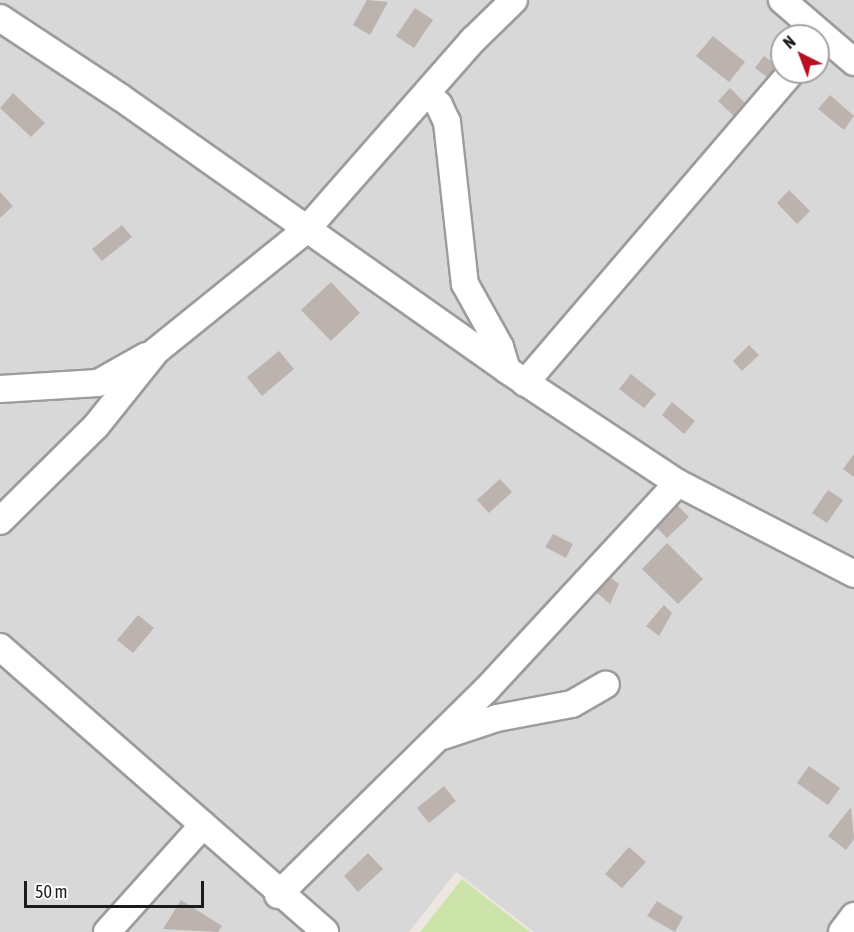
<!DOCTYPE html>
<style>
body{margin:0}
#map{position:relative;width:854px;height:932px;overflow:hidden;background:#ece7e1;font-family:"Asap Condensed",sans-serif}
div>[style]{position:absolute}
.residential>*{inset:0;background:#d9d8d8}
.grass>*{inset:0;background:#cce3a9}
.building>*{inset:0;background:#bcb2ae}
.roads{filter:drop-shadow(2px 0 #9c9c9c) drop-shadow(-2px 0 #9c9c9c) drop-shadow(0 2px #9c9c9c) drop-shadow(0 -2px #9c9c9c)}
.minor>*{height:26px;margin:-13px;padding:0 13px;transform-origin:13px;border-radius:13px;background:#fff}
span{translate:-50% -50%;white-space:nowrap;text-align:center;line-height:1.15;-webkit-text-stroke:4.5px #fff;paint-order:stroke}
.north{position:absolute;left:770px;top:24px;width:60px;height:60px;box-sizing:border-box;background:#fff;border:2px solid #a4a4a4;border-radius:50%;rotate:318deg;font-size:16px;font-weight:700;line-height:24px;text-align:center;color:#1b1b1b}
.north::after{content:'';display:block;margin:auto;width:21px;height:27px;background:#b80e20;clip-path:polygon(50% 0,100% 100%,50% 72%,0 100%)}
.scale{position:absolute;left:24px;top:881px;width:180px;height:27px;box-sizing:border-box;border:3px solid #1b1b1b;border-top:0;padding-left:8px;font-size:18px;line-height:21px;white-space:nowrap;color:#1b1b1b;-webkit-text-stroke:4px #fff;paint-order:stroke}
</style>
<div id="map">
<div class="residential">
<i style="clip-path:polygon(evenodd,0 0,854px 0,854px 932px,534px 932px,456px 872px,409px 932px,0 932px,0 0,782px 36px,818px 36px,818px 72px,782px 72px,782px 36px)"></i>
</div>
<div class="grass">
<i style="clip-path:polygon(462px 879px,530px 932px,420px 932px)"></i>
</div>
<div class="building">
<i style="clip-path:polygon(367px 0,388px 2px,370px 35px,353px 25px)"></i>
<i style="clip-path:polygon(415px 8px,433px 20px,414px 48px,396px 36px)"></i>
<i style="clip-path:polygon(713px 36px,745px 62px,729px 82px,696px 56px)"></i>
<i style="clip-path:polygon(764px 56px,781px 69px,772px 81px,755px 68px)"></i>
<i style="clip-path:polygon(730px 88px,749px 107px,737px 119px,718px 101px)"></i>
<i style="clip-path:polygon(13px 93px,45px 123px,31px 137px,0 108px)"></i>
<i style="clip-path:polygon(830px 95px,854px 116px,844px 130px,818px 109px)"></i>
<i style="clip-path:polygon(789px 190px,810px 211px,797px 224px,777px 203px)"></i>
<i style="clip-path:polygon(0 192px,13px 206px,0 218px)"></i>
<i style="clip-path:polygon(122px 225px,132px 237px,102px 261px,92px 249px)"></i>
<i style="clip-path:polygon(331px 282px,360px 313px,331px 341px,301px 310px)"></i>
<i style="clip-path:polygon(749px 345px,759px 355px,742px 371px,733px 361px)"></i>
<i style="clip-path:polygon(279px 351px,294px 369px,262px 396px,247px 377px)"></i>
<i style="clip-path:polygon(631px 374px,656px 394px,644px 408px,619px 389px)"></i>
<i style="clip-path:polygon(672px 402px,695px 421px,684px 434px,662px 415px)"></i>
<i style="clip-path:polygon(854px 454px,854px 477px,843px 469px)"></i>
<i style="clip-path:polygon(500px 479px,512px 492px,489px 513px,477px 500px)"></i>
<i style="clip-path:polygon(828px 490px,843px 500px,827px 523px,812px 513px)"></i>
<i style="clip-path:polygon(677px 505px,689px 517px,667px 538px,655px 526px)"></i>
<i style="clip-path:polygon(553px 534px,573px 544px,566px 558px,545px 547px)"></i>
<i style="clip-path:polygon(667px 543px,703px 579px,678px 604px,642px 569px)"></i>
<i style="clip-path:polygon(611px 578px,619px 584px,610px 604px,597px 593px)"></i>
<i style="clip-path:polygon(664px 605px,672px 613px,659px 636px,646px 626px)"></i>
<i style="clip-path:polygon(138px 615px,154px 628px,133px 653px,117px 640px)"></i>
<i style="clip-path:polygon(809px 766px,840px 788px,828px 805px,797px 783px)"></i>
<i style="clip-path:polygon(444px 786px,456px 801px,429px 823px,417px 808px)"></i>
<i style="clip-path:polygon(851px 807px,854px 839px,846px 850px,828px 836px)"></i>
<i style="clip-path:polygon(629px 847px,646px 862px,622px 888px,605px 874px)"></i>
<i style="clip-path:polygon(368px 853px,383px 869px,358px 892px,344px 876px)"></i>
<i style="clip-path:polygon(181px 900px,222px 926px,218px 932px,163px 929px)"></i>
<i style="clip-path:polygon(657px 901px,683px 917px,675px 932px,647px 916px)"></i>
</div>
<div class="roads">
<div class="minor">
<i style="left:782px;top:0;width:95px;rotate:40.7deg"></i>
<i style="left:0;top:18px;width:144px;rotate:33.4deg"></i>
<i style="left:120px;top:97px;width:474px;rotate:35.2deg"></i>
<i style="left:507px;top:370px;width:205px;rotate:33.5deg"></i>
<i style="left:678px;top:483px;width:198px;rotate:27.3deg"></i>
<i style="left:427px;top:93px;width:17px;rotate:45deg"></i>
<i style="left:439px;top:105px;width:19px;rotate:65deg"></i>
<i style="left:447px;top:122px;width:163px;rotate:83.7deg"></i>
<i style="left:465px;top:284px;width:72px;rotate:60.9deg"></i>
<i style="left:500px;top:347px;width:24px;rotate:73deg"></i>
<i style="left:525px;top:383px;width:410px;rotate:-49.4deg"></i>
<i style="left:0;top:389px;width:98px;rotate:-3.5deg"></i>
<i style="left:98px;top:383px;width:55px;rotate:-29.4deg"></i>
<i style="left:0;top:521px;width:135px;rotate:-44.7deg"></i>
<i style="left:96px;top:426px;width:96px;rotate:-51.3deg"></i>
<i style="left:156px;top:351px;width:193px;rotate:-38.9deg"></i>
<i style="left:306px;top:230px;width:253px;rotate:-48.7deg"></i>
<i style="left:473px;top:40px;width:57px;rotate:-44.3deg"></i>
<i style="left:0;top:647px;width:432px;rotate:41.2deg"></i>
<i style="left:443px;top:736px;width:57px;rotate:-18.4deg"></i>
<i style="left:497px;top:718px;width:76px;rotate:-10.6deg"></i>
<i style="left:572px;top:704px;width:39px;rotate:-30deg"></i>
<i style="left:278px;top:895px;width:292px;rotate:-44.6deg"></i>
<i style="left:486px;top:690px;width:282px;rotate:-47.2deg"></i>
<i style="left:107px;top:932px;width:144px;rotate:-48.1deg"></i>
<i style="left:842px;top:932px;width:20px;rotate:-53deg"></i>
</div>
</div>
<div class="north">N</div>
<div class="scale">50 m</div>
</div>
